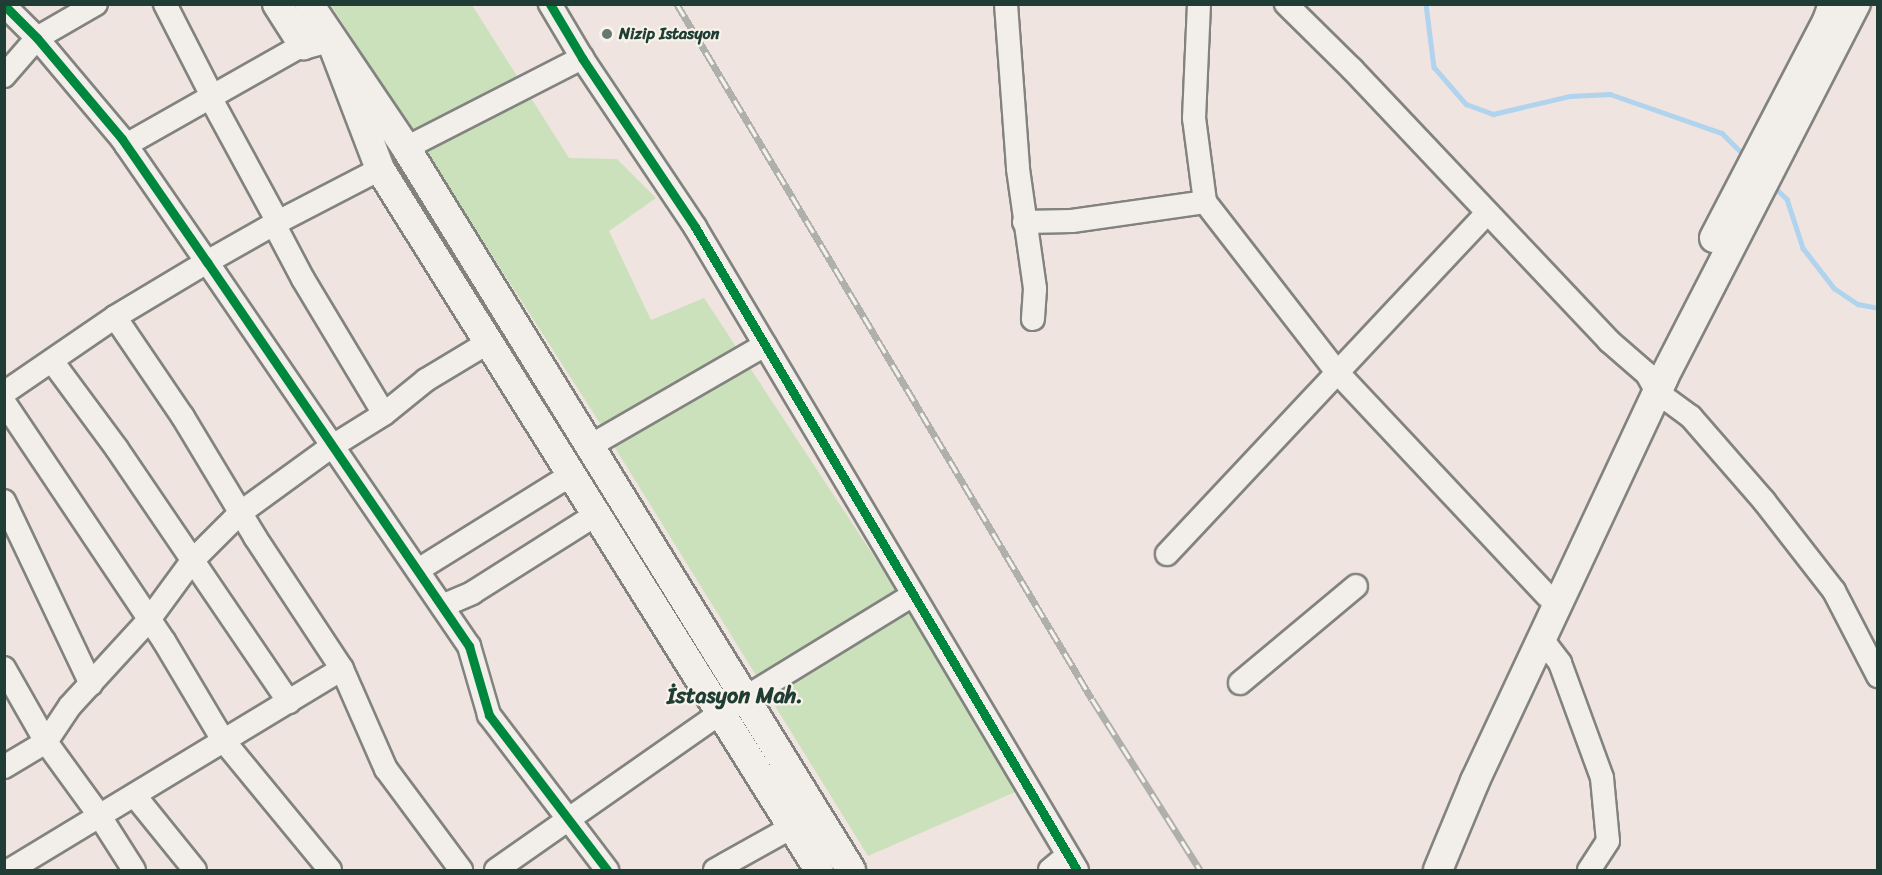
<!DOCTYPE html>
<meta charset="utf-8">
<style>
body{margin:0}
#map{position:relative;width:1882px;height:875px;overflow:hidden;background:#efe4df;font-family:Sriracha,sans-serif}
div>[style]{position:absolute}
.green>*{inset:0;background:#cbe1bb}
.stream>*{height:4.5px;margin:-2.25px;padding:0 2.25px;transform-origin:2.25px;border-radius:2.25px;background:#b0d3ee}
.roads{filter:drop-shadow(2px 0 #82837f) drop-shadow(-2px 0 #82837f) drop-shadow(0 2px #82837f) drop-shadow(0 -2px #82837f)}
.minor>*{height:22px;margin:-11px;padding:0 11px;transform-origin:11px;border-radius:11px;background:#f2efeb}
.major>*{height:28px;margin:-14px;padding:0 14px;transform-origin:14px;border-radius:14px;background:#f2efeb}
.rail>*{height:7px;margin-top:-3.5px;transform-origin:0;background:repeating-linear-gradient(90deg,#f7f3e8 0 14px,#afb0ac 0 28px);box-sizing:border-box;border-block:2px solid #afb0ac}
.cycleway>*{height:9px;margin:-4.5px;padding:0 4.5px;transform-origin:4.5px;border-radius:4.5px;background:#00873e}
.dots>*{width:16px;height:16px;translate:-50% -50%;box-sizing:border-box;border:3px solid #f7f3e8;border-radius:50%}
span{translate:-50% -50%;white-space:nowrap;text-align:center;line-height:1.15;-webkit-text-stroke:4.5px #f7f3e8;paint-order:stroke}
.poi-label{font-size:16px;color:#1f3d34;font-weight:700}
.left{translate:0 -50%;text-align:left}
.district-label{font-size:22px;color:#1f3d34;font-weight:700}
.frame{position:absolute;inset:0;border:6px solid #1f3d34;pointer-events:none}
</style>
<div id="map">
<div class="green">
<i style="clip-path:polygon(331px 5px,472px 5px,569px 158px,617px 159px,656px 198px,609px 231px,651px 320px,704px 298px,875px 558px,1022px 789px,868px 856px,591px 409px)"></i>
</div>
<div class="stream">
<i style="left:1426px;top:4px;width:64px;rotate:82.8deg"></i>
<i style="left:1434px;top:67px;width:49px;rotate:49.1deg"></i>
<i style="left:1466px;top:104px;width:29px;rotate:20deg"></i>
<i style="left:1493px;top:114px;width:79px;rotate:-13.2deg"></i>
<i style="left:1570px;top:96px;width:40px;rotate:-2.9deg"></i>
<i style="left:1610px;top:94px;width:119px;rotate:19.2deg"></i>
<i style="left:1722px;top:133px;width:34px;rotate:45deg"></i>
<i style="left:1772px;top:185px;width:21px;rotate:43deg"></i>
<i style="left:1787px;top:199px;width:52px;rotate:71.9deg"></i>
<i style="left:1803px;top:248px;width:51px;rotate:52.2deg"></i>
<i style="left:1834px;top:288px;width:29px;rotate:34deg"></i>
<i style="left:1858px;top:304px;width:20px;rotate:11deg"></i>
</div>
<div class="roads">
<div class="minor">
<i style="left:165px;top:4px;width:103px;rotate:62.9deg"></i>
<i style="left:550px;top:4px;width:63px;rotate:59.3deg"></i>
<i style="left:582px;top:58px;width:203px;rotate:56.2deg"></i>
<i style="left:695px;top:227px;width:748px;rotate:59.29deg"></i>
<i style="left:1006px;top:4px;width:165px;rotate:85.8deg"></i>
<i style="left:1018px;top:169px;width:121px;rotate:81.9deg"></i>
<i style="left:1035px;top:289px;width:30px;rotate:94deg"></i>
<i style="left:1199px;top:4px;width:114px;rotate:92.5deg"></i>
<i style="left:1194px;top:118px;width:85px;rotate:82.5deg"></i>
<i style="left:1205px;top:202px;width:215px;rotate:52.2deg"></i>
<i style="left:1337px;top:372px;width:307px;rotate:46.8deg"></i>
<i style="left:1286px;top:4px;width:93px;rotate:44.6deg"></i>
<i style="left:1352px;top:69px;width:374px;rotate:46.6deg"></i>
<i style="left:1609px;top:341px;width:50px;rotate:41deg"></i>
<i style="left:1647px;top:374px;width:21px;rotate:61deg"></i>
<i style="left:1657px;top:392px;width:42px;rotate:36.3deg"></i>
<i style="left:1691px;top:417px;width:111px;rotate:49deg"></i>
<i style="left:1764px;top:501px;width:114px;rotate:52.1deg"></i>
<i style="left:1834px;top:591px;width:96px;rotate:62.6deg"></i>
<i style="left:4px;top:5px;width:47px;rotate:45deg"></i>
<i style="left:37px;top:38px;width:132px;rotate:49.9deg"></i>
<i style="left:122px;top:139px;width:150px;rotate:55.4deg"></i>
<i style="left:207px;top:262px;width:465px;rotate:55.7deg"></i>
<i style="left:469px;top:646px;width:72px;rotate:73.8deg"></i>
<i style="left:489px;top:715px;width:195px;rotate:52.7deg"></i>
<i style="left:4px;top:76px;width:50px;rotate:-49deg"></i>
<i style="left:37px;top:38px;width:68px;rotate:-30deg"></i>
<i style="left:210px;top:97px;width:142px;rotate:61.5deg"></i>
<i style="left:126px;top:145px;width:203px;rotate:-29.5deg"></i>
<i style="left:406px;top:148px;width:198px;rotate:-27.1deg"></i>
<i style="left:1024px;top:222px;width:48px;rotate:-1.2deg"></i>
<i style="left:1072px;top:221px;width:134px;rotate:-8.1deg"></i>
<i style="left:274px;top:224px;width:62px;rotate:62.2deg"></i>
<i style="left:303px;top:279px;width:157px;rotate:59deg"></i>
<i style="left:115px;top:317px;width:121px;rotate:55.8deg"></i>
<i style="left:183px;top:417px;width:140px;rotate:59deg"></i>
<i style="left:255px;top:537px;width:158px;rotate:56.6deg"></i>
<i style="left:342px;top:669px;width:109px;rotate:66.3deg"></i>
<i style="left:386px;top:769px;width:126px;rotate:53.4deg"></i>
<i style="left:52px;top:361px;width:109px;rotate:53.5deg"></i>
<i style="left:117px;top:449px;width:306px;rotate:55.8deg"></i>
<i style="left:4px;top:393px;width:135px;rotate:-34.4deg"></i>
<i style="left:115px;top:317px;width:107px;rotate:-30.9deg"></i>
<i style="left:207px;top:262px;width:77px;rotate:-29.6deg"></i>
<i style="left:274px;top:224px;width:119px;rotate:-27.4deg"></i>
<i style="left:4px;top:402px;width:288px;rotate:56.2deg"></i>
<i style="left:164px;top:641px;width:115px;rotate:59.2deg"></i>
<i style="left:223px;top:740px;width:168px;rotate:50.5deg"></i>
<i style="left:590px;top:446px;width:202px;rotate:-30deg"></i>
<i style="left:4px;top:501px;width:203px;rotate:64.6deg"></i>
<i style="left:1167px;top:554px;width:468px;rotate:-46.8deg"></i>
<i style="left:418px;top:570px;width:181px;rotate:-31.9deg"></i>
<i style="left:442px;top:606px;width:33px;rotate:-23deg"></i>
<i style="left:472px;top:593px;width:148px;rotate:-32.3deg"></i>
<i style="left:1542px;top:639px;width:30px;rotate:53deg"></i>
<i style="left:1560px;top:663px;width:122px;rotate:69.9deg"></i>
<i style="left:1602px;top:778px;width:63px;rotate:84.6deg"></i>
<i style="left:1608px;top:841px;width:35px;rotate:123deg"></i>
<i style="left:4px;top:668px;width:85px;rotate:60.4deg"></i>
<i style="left:46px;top:742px;width:90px;rotate:54deg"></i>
<i style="left:99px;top:815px;width:65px;rotate:57.5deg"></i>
<i style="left:1240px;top:683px;width:151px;rotate:-39.9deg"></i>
<i style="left:4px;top:767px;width:49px;rotate:-30.8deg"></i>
<i style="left:46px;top:742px;width:43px;rotate:-56.3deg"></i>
<i style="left:70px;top:706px;width:115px;rotate:-47.5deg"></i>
<i style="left:148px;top:621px;width:74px;rotate:-53.7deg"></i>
<i style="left:192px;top:561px;width:68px;rotate:-45deg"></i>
<i style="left:240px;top:513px;width:112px;rotate:-36deg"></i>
<i style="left:331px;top:447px;width:62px;rotate:-31.9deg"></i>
<i style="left:384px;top:414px;width:54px;rotate:-39deg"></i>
<i style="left:426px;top:380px;width:74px;rotate:-31.1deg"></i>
<i style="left:135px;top:796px;width:95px;rotate:51deg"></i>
<i style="left:10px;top:870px;width:388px;rotate:-31.2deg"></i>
<i style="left:496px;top:870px;width:276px;rotate:-35deg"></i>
<i style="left:722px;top:712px;width:224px;rotate:-31.5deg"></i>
<i style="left:715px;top:870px;width:88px;rotate:-29.2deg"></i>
<i style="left:1050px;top:870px;width:23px;rotate:-40deg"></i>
</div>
<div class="major">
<i style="left:277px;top:4px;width:49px;rotate:57.6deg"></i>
<i style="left:303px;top:45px;width:28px;rotate:-15deg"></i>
<i style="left:330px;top:38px;width:140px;rotate:69.1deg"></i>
<i style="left:380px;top:169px;width:827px;rotate:57.94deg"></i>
<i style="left:309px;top:4px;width:174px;rotate:56deg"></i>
<i style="left:406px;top:148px;width:848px;rotate:58.35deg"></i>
<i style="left:1714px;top:238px;width:245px;rotate:-62.5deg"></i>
<i style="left:1827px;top:21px;width:18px;rotate:-71deg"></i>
<i style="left:1438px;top:870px;width:96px;rotate:-67.4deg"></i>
<i style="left:1475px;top:781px;width:444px;rotate:-64.9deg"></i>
<i style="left:1663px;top:379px;width:422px;rotate:-62.8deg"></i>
</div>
</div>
<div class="rail">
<i style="left:677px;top:4px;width:809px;rotate:59.16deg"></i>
<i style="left:1092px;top:699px;width:202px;rotate:57.7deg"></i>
</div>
<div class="cycleway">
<i style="left:550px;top:4px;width:63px;rotate:59.3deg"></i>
<i style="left:582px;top:58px;width:203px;rotate:56.2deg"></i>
<i style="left:695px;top:227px;width:748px;rotate:59.29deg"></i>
<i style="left:4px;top:5px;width:47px;rotate:45deg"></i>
<i style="left:37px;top:38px;width:132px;rotate:49.9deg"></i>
<i style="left:122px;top:139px;width:150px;rotate:55.4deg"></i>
<i style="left:207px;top:262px;width:465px;rotate:55.7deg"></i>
<i style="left:469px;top:646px;width:72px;rotate:73.8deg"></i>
<i style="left:489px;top:715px;width:195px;rotate:52.7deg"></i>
</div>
<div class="dots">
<i style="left:607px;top:34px;background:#687770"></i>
</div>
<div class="poi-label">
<span class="left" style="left:619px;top:34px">Nizip Istasyon</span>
</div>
<div class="district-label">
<span style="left:735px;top:696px">İstasyon Mah.</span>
</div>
<div class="frame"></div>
</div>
